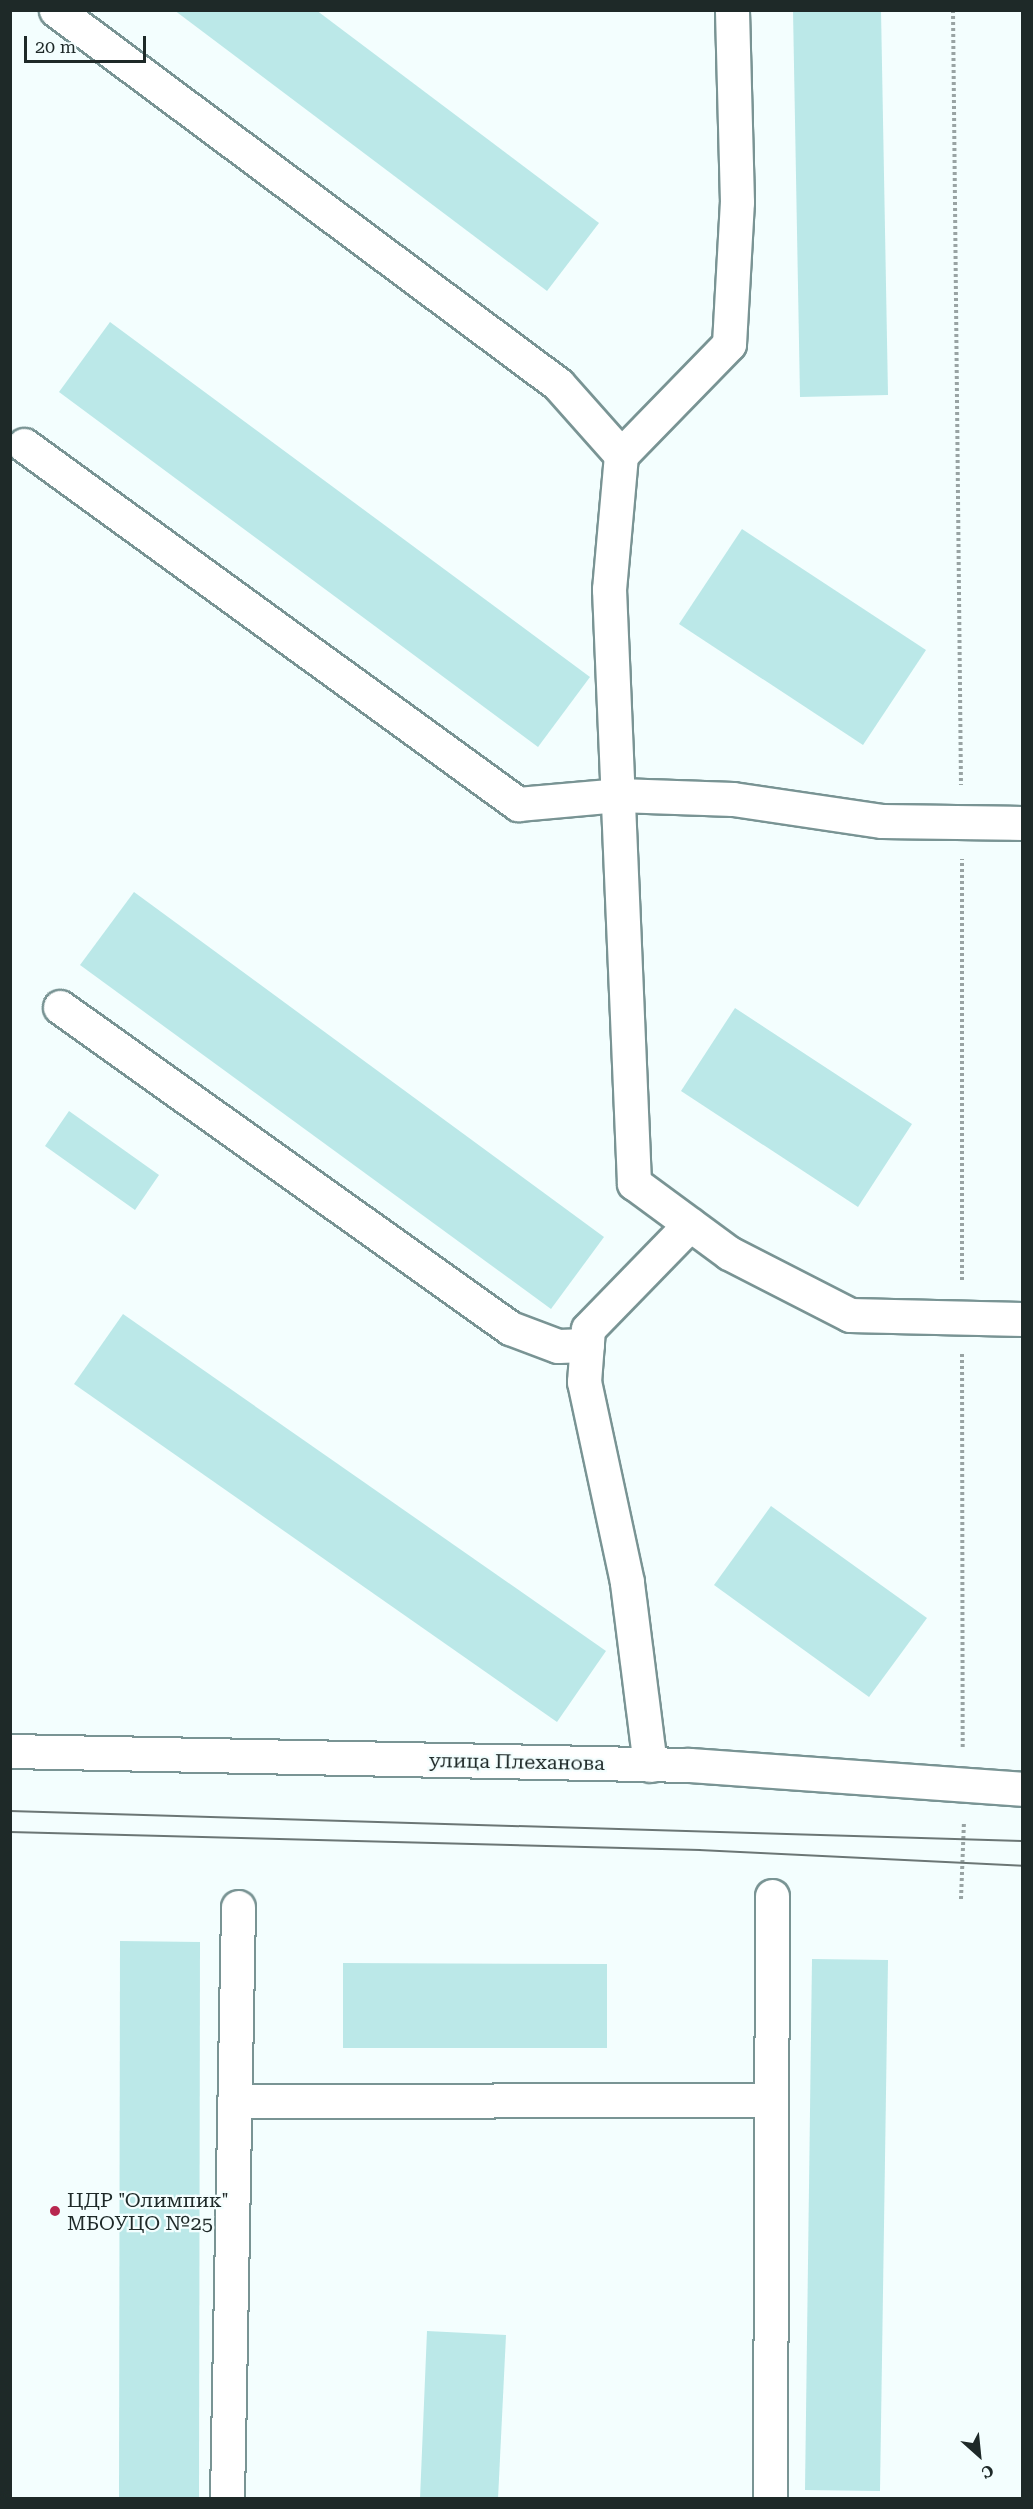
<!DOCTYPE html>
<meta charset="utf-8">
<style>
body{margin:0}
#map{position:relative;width:1033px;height:2509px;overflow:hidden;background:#f3fefe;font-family:"Roboto Serif",serif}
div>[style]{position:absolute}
.building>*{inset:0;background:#bbe8e8}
.path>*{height:4px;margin-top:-2px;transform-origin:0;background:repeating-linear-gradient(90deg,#98a3a3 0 3px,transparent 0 6px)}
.roads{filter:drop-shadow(2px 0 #799494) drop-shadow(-2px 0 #799494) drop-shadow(0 2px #799494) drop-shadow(0 -2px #799494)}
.minor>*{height:33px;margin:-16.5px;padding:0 16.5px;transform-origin:16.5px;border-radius:16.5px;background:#fff}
.tram>*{height:1.5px;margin:-0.75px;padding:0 0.75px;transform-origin:0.75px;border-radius:0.75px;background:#6b7675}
.dots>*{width:16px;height:16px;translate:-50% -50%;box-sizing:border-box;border:3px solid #f3fefe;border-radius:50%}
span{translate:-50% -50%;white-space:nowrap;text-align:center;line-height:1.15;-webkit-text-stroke:4.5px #f3fefe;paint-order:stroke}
.street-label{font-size:20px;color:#1e2928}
.poi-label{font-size:20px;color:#1e2928}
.left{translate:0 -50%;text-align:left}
.frame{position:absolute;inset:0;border:12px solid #1e2928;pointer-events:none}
.north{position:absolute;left:949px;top:2425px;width:60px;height:60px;-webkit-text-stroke:4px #f3fefe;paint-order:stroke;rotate:153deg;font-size:16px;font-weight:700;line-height:24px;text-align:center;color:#1e2928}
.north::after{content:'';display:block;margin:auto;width:21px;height:27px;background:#1e2928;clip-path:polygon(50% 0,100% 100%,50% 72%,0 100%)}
.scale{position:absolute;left:24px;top:36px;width:122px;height:27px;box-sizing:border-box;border:3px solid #1e2928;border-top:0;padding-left:8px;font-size:18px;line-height:21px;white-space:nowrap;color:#1e2928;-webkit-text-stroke:4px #f3fefe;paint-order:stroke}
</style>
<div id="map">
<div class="building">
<i style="clip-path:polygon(174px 10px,316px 10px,599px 223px,547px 291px)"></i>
<i style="clip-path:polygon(793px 10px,881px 10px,888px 395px,800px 397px)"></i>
<i style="clip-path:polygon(110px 322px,590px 677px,538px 747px,59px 392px)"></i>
<i style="clip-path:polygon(742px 529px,926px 650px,863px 745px,679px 624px)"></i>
<i style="clip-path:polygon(134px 892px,604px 1237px,551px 1309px,80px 965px)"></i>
<i style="clip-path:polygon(735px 1008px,912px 1124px,858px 1207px,681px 1091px)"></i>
<i style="clip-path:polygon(69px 1111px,159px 1175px,135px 1210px,45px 1146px)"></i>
<i style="clip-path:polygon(123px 1314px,606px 1651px,557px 1722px,74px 1384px)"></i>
<i style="clip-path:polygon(771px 1506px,927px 1618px,869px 1697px,714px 1585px)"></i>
<i style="clip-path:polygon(120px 1941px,200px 1942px,199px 2499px,119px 2499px)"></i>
<i style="clip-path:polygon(812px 1959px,888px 1960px,880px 2491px,805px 2490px)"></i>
<i style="clip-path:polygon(343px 1963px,607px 1964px,607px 2048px,343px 2048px)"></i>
<i style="clip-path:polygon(427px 2331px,506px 2335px,498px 2499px,420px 2499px)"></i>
</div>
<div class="path">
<i style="left:953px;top:10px;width:775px;rotate:89.41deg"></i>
<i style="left:962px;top:1280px;width:421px;rotate:-90deg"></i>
<i style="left:962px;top:1354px;width:394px;rotate:89.9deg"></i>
<i style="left:961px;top:1899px;width:77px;rotate:-87.8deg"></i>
</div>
<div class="roads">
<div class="minor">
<i style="left:56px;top:10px;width:626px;rotate:36.69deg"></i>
<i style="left:558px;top:384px;width:95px;rotate:48.4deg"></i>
<i style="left:621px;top:455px;width:155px;rotate:-45.8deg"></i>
<i style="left:729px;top:344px;width:142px;rotate:-86.8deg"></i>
<i style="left:737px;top:202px;width:192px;rotate:-91.5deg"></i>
<i style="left:24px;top:445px;width:611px;rotate:36.01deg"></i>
<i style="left:518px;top:804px;width:100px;rotate:-5.1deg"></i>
<i style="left:618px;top:795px;width:115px;rotate:2deg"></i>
<i style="left:733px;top:799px;width:151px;rotate:8.4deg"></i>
<i style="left:882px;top:821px;width:140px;rotate:0.8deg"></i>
<i style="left:621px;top:455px;width:135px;rotate:95.1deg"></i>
<i style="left:609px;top:589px;width:595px;rotate:87.59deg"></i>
<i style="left:634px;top:1183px;width:118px;rotate:36.4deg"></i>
<i style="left:729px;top:1253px;width:136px;rotate:27.1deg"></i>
<i style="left:850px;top:1315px;width:172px;rotate:1.3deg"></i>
<i style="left:60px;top:1007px;width:553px;rotate:35.5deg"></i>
<i style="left:510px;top:1328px;width:51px;rotate:20.6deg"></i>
<i style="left:558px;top:1346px;width:29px;rotate:-2deg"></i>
<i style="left:10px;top:1751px;width:679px;rotate:1.18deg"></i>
<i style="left:689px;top:1765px;width:334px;rotate:4.1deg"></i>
<i style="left:650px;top:1765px;width:184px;rotate:-97.2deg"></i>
<i style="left:627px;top:1582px;width:205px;rotate:-102.1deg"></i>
<i style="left:584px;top:1382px;width:53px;rotate:-85.7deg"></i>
<i style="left:588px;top:1329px;width:146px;rotate:-45.8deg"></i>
<i style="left:234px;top:2101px;width:537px;rotate:-0.11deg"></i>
<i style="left:227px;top:2498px;width:591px;rotate:-88.93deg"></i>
<i style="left:770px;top:2498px;width:602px;rotate:-89.81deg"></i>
</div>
</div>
<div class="tram">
<i style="left:10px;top:1811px;width:1012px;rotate:1.7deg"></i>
<i style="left:10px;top:1832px;width:690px;rotate:1.49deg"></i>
<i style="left:700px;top:1850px;width:322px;rotate:2.8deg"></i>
</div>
<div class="dots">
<i style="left:55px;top:2211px;background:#b7274f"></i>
</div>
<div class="street-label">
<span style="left:517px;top:1762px;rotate:1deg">улица Плеханова</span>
</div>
<div class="poi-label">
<span class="left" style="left:67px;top:2212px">ЦДР "Олимпик"<br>МБОУЦО №25</span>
</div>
<div class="frame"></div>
<div class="north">С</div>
<div class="scale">20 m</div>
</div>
